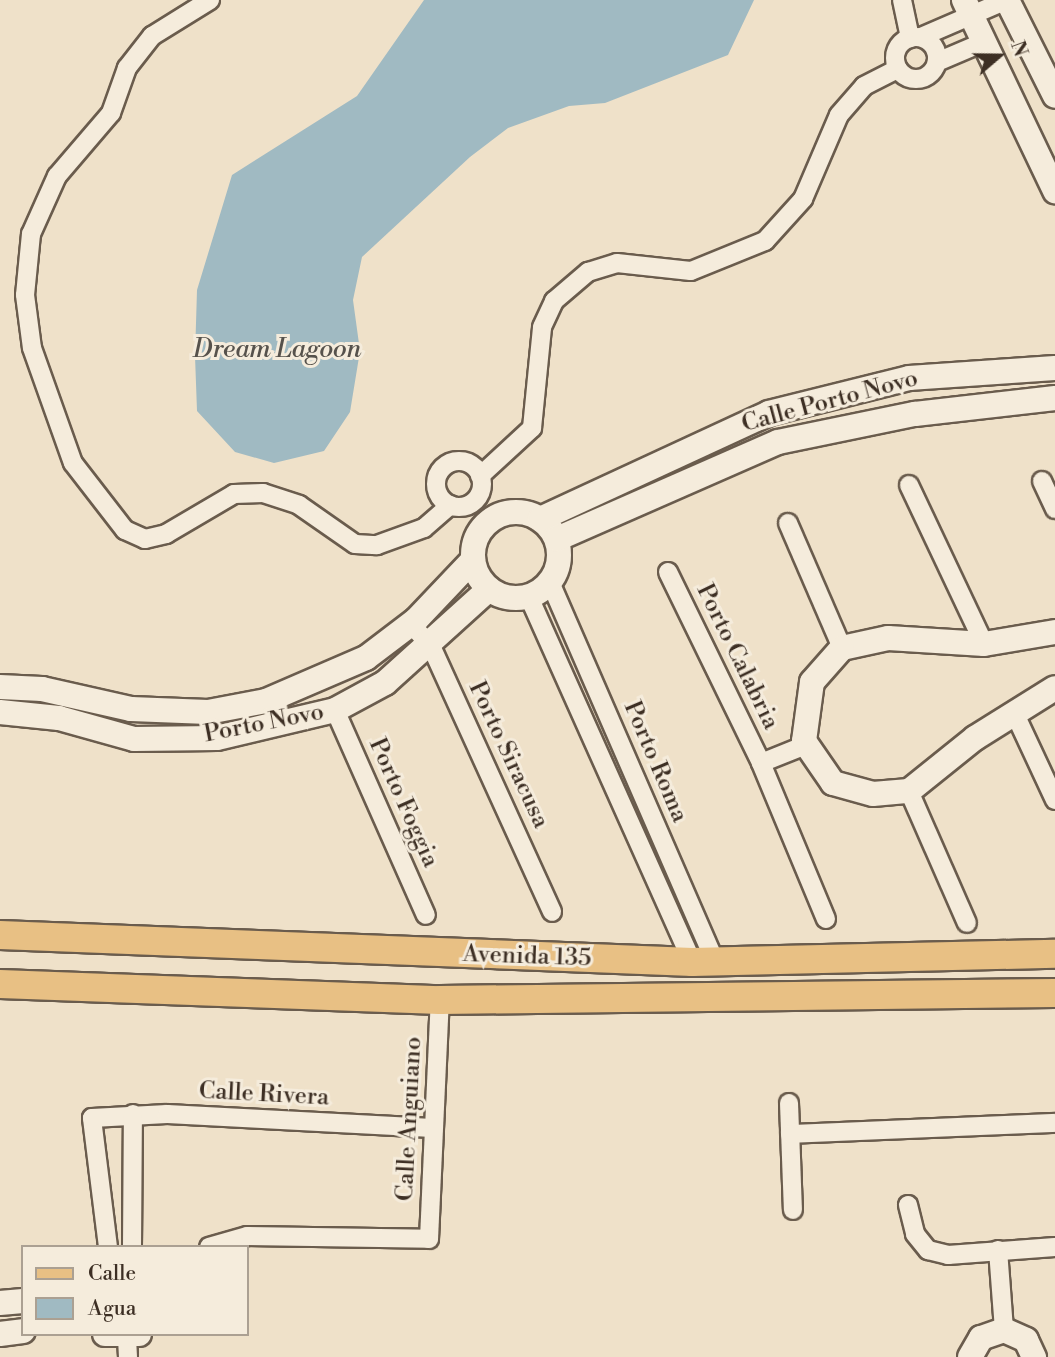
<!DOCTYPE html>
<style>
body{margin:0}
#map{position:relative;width:1055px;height:1357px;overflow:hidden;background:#efe1c9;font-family:"Libre Bodoni",serif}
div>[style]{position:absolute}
.water>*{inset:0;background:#a0bac2}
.roads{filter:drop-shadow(2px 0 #6a5c4d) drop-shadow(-2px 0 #6a5c4d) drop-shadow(0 2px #6a5c4d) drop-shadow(0 -2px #6a5c4d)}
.street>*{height:18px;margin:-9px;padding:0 9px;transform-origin:9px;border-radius:9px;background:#f5ecdc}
.street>.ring{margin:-9px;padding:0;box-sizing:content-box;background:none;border:18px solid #f5ecdc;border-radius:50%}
.secondary>*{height:24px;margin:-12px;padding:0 12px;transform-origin:12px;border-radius:12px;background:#f5ecdc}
.secondary>.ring{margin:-12px;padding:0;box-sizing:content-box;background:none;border:24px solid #f5ecdc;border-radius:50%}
.primary>*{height:28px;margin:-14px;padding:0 14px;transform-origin:14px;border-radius:14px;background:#e8c084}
span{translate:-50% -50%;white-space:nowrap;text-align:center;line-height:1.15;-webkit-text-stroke:6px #f5ecdc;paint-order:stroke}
.street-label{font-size:24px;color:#3d2f24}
.water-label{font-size:26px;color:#56524c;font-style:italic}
.legend{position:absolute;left:21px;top:1245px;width:228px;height:91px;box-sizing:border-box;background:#f5ecdc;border:2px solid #aba092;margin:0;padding:9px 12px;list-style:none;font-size:21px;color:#3d2f24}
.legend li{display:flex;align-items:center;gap:14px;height:35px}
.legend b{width:35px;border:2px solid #aba092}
.north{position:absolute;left:964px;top:21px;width:70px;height:70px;-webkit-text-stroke:5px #f5ecdc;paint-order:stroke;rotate:70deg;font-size:19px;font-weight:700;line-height:28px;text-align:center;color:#3d2f24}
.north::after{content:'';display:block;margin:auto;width:24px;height:32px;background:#3d2f24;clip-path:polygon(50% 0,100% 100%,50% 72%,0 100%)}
</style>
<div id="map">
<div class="water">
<i style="clip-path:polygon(424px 0,754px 0,728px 55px,605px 103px,569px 106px,508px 128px,470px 157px,362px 257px,353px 300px,360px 351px,350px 412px,324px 451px,274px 463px,235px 452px,197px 411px,195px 356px,197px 290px,232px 175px,357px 96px)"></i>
</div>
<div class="roads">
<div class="street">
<i style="left:210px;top:0;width:68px;rotate:148.2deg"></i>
<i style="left:152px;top:36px;width:41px;rotate:128deg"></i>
<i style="left:127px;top:68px;width:48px;rotate:109.6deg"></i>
<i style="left:111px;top:113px;width:83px;rotate:130.6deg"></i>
<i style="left:57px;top:176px;width:64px;rotate:114.1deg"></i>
<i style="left:31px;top:234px;width:61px;rotate:95.6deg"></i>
<i style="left:25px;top:295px;width:53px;rotate:82.5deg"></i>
<i style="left:32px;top:348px;width:122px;rotate:70.4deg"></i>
<i style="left:73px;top:463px;width:85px;rotate:52.2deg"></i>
<i style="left:125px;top:530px;width:22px;rotate:24deg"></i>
<i style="left:145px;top:539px;width:22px;rotate:-13deg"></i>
<i style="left:166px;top:534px;width:79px;rotate:-30.5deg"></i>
<i style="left:234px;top:494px;width:29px;rotate:-2deg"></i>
<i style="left:263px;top:493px;width:38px;rotate:18deg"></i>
<i style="left:299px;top:505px;width:68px;rotate:34.9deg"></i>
<i style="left:355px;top:544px;width:22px;rotate:3deg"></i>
<i style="left:377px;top:545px;width:50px;rotate:-19.9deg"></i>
<i style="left:424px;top:528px;width:35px;rotate:-41deg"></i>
<i style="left:902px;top:0;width:39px;rotate:78deg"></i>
<i class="ring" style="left:895px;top:37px;width:24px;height:24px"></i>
<i style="left:921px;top:37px;width:94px;rotate:-23.3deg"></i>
<i style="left:937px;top:62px;width:51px;rotate:-23.1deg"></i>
<i class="ring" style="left:436px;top:461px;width:28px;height:28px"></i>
<i style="left:480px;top:476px;width:71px;rotate:-42.7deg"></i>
<i style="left:532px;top:428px;width:101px;rotate:-84.3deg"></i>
<i style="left:542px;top:327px;width:29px;rotate:-65deg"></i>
<i style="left:554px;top:301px;width:45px;rotate:-40.5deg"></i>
<i style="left:588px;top:272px;width:30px;rotate:-17deg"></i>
<i style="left:617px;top:263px;width:74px;rotate:6.2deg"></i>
<i style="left:691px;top:271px;width:80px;rotate:-22.1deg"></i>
<i style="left:765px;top:241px;width:57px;rotate:-47.9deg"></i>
<i style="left:803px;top:199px;width:91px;rotate:-66.8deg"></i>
<i style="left:839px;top:115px;width:38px;rotate:-49deg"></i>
<i style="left:864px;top:86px;width:38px;rotate:-27deg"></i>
<i style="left:1042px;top:481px;width:31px;rotate:65deg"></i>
<i style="left:909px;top:485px;width:176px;rotate:64.7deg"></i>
<i style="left:788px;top:523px;width:136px;rotate:66.6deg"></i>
<i style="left:668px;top:572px;width:212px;rotate:64deg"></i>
<i style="left:761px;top:763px;width:169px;rotate:67.4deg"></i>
<i style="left:550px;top:582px;width:414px;rotate:66.5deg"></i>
<i style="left:529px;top:597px;width:400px;rotate:65.9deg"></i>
<i style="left:411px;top:624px;width:30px;rotate:48deg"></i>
<i style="left:431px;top:646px;width:292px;rotate:65.5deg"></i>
<i style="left:335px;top:710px;width:224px;rotate:66.1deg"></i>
<i style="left:1014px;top:712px;width:97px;rotate:65deg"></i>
<i style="left:761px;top:763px;width:48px;rotate:-21.8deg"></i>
<i style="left:909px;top:791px;width:144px;rotate:66.3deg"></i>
<i style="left:789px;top:1103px;width:107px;rotate:87.9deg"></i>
<i style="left:790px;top:1134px;width:265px;rotate:-2.4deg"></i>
<i style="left:908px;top:1205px;width:30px;rotate:76deg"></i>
<i style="left:915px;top:1234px;width:21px;rotate:51deg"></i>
<i style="left:928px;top:1250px;width:21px;rotate:14deg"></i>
<i style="left:948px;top:1255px;width:107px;rotate:-4.3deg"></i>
<i style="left:108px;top:1247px;width:130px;rotate:-97.1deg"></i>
<i style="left:92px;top:1118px;width:75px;rotate:-3.1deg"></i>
<i style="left:167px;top:1114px;width:266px;rotate:3deg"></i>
<i style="left:132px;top:1247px;width:133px;rotate:-89.6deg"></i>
<i style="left:209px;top:1247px;width:40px;rotate:-16deg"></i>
<i style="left:247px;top:1236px;width:182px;rotate:0.9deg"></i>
<i style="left:429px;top:1239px;width:239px;rotate:-87.4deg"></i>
<i style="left:998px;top:1250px;width:80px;rotate:85.7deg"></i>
<i style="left:127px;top:1338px;width:19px;rotate:87deg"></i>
</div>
<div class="secondary">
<i style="left:964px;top:0;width:212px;rotate:64.5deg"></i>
<i style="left:1007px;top:0;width:107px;rotate:63.4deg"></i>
<i class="ring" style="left:473px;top:512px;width:62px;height:62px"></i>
<i style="left:540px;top:519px;width:252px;rotate:-24.8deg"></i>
<i style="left:769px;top:413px;width:144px;rotate:-14deg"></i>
<i style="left:909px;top:378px;width:146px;rotate:-3.9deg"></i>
<i style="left:557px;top:539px;width:241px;rotate:-23.7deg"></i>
<i style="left:778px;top:442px;width:140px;rotate:-11.6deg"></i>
<i style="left:915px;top:414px;width:141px;rotate:-6.5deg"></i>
<i style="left:1055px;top:632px;width:72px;rotate:170.4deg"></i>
<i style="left:984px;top:644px;width:96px;rotate:-176.4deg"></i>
<i style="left:888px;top:638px;width:47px;rotate:167.7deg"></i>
<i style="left:842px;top:648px;width:45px;rotate:131.4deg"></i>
<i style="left:812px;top:682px;width:60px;rotate:97.7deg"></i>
<i style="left:804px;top:741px;width:51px;rotate:55.4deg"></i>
<i style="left:833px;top:783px;width:41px;rotate:15.4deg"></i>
<i style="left:873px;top:794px;width:36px;rotate:-5deg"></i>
<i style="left:909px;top:791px;width:85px;rotate:-38.8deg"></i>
<i style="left:975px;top:738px;width:94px;rotate:-32deg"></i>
<i style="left:0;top:687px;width:42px;rotate:2.7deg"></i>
<i style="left:42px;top:689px;width:91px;rotate:12.7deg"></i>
<i style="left:131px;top:709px;width:77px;rotate:2.2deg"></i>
<i style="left:208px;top:712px;width:59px;rotate:-10.7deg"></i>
<i style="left:266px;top:701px;width:109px;rotate:-23.3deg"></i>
<i style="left:366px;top:658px;width:63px;rotate:-37.2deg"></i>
<i style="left:416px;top:620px;width:83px;rotate:-46.5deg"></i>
<i style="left:0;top:712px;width:59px;rotate:5.8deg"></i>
<i style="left:59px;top:718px;width:78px;rotate:15.6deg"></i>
<i style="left:134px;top:739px;width:83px;rotate:-0.7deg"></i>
<i style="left:217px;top:738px;width:121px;rotate:-13.3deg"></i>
<i style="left:335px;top:710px;width:57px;rotate:-28.4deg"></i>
<i style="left:385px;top:683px;width:140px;rotate:-42.1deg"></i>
<i style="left:0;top:1303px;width:23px;rotate:-5deg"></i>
<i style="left:0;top:1334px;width:23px;rotate:-7deg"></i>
<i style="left:105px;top:1334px;width:34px"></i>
<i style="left:970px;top:1357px;width:22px;rotate:-60deg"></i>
<i style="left:981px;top:1338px;width:24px;rotate:-19deg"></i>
<i style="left:1004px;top:1330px;width:24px;rotate:24deg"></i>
<i style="left:1026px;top:1340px;width:19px;rotate:65deg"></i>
</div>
<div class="primary">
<i style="left:0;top:935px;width:693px;rotate:2.23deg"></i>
<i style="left:692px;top:962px;width:363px;rotate:-1.3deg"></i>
<i style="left:0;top:984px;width:440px;rotate:2.1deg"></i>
<i style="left:440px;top:1000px;width:615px;rotate:-0.65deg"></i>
</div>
</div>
<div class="street-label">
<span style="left:830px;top:402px;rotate:-15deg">Calle Porto Novo</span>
<span style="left:737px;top:657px;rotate:64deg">Porto Calabria</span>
<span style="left:264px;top:724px;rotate:-11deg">Porto Novo</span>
<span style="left:508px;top:755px;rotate:65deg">Porto Siracusa</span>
<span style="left:655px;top:762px;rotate:67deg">Porto Roma</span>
<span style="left:403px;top:803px;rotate:66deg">Porto Foggia</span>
<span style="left:527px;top:957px;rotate:2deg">Avenida 135</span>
<span style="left:264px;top:1095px;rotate:3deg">Calle Rivera</span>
<span style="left:410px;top:1119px;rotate:-87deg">Calle Anguiano</span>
</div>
<div class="water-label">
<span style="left:277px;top:350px">Dream Lagoon</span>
</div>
<ul class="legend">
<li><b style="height:9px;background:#e8c084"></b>Calle</li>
<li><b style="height:19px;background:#a0bac2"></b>Agua</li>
</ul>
<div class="north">N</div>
</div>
